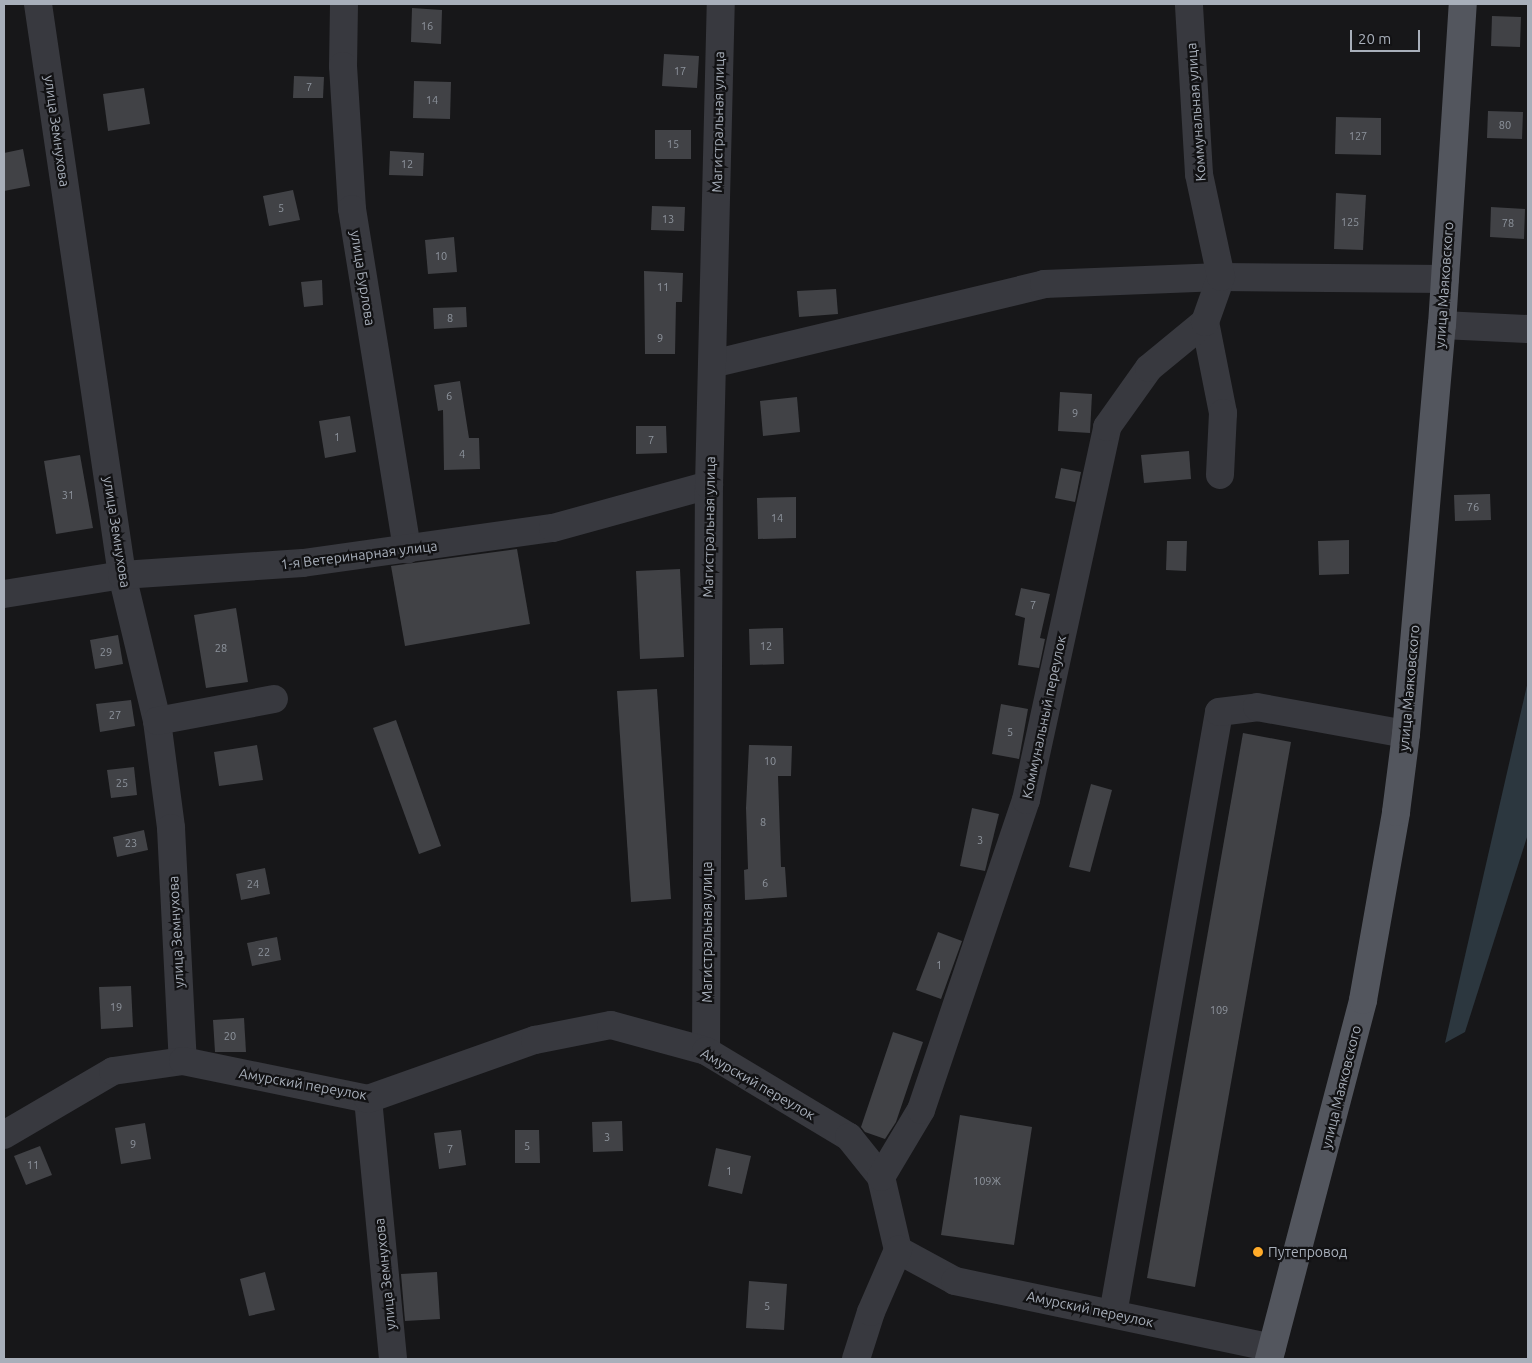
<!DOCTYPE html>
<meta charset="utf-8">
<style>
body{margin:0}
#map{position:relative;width:1532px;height:1363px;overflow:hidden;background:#171719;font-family:Ubuntu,sans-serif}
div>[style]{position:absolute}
.water>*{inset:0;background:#2c373f}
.building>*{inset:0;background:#414246}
.minor>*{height:28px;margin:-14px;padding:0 14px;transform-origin:14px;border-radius:14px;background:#38393f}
.major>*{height:28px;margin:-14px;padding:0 14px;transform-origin:14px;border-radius:14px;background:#53565e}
.dots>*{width:14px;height:14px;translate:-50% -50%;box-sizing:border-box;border:2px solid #121214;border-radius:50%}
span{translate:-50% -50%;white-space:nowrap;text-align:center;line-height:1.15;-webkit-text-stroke:4.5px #121214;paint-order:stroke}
.number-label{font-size:11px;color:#8e949d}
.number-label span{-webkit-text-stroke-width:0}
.street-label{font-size:14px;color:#a8afba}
.poi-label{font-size:14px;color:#a8afba}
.left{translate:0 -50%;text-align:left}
.frame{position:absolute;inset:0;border:5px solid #a8afba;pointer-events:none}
.scale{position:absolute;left:1350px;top:30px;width:70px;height:22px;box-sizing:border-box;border:2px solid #a8afba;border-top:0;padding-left:6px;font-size:15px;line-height:18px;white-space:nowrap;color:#a8afba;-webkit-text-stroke:4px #121214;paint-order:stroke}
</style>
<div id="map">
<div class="water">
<i style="clip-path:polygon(1528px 681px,1528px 834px,1465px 1032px,1445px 1043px)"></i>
</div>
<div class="building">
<i style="clip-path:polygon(412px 8px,442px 10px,441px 44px,411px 42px)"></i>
<i style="clip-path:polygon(1492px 16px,1521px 17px,1520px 47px,1491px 46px)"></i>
<i style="clip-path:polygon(664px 54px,699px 56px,697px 88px,662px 86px)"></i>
<i style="clip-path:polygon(294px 76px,324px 77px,323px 98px,293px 98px)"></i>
<i style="clip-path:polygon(414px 81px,451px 82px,450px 119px,413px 118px)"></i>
<i style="clip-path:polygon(144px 88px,150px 124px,108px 131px,103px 94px)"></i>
<i style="clip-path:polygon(1488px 111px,1523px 112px,1522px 139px,1487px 138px)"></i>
<i style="clip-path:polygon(1336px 117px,1381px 118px,1381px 155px,1335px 154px)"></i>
<i style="clip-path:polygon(655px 130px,691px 130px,691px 159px,655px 159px)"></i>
<i style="clip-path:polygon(23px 149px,30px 186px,4px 191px,4px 153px)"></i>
<i style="clip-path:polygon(390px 151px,424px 153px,423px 176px,389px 175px)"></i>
<i style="clip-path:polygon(293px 190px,300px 220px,269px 226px,263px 196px)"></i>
<i style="clip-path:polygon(1336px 193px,1366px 195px,1363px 250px,1334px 249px)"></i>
<i style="clip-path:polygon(652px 206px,685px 207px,684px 231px,651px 230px)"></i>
<i style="clip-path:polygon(1491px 207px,1525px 209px,1524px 239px,1490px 237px)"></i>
<i style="clip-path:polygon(454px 237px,457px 272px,428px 274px,425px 240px)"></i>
<i style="clip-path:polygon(644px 271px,683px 273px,682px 302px,676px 302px,675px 354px,645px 354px)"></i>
<i style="clip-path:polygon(322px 280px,323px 305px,304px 307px,301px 282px)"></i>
<i style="clip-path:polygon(836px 289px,838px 314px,799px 317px,797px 291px)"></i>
<i style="clip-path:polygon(466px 307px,467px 327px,434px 329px,433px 308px)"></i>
<i style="clip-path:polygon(460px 381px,469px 438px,479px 438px,480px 469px,444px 470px,443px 410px,438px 411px,434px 385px)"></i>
<i style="clip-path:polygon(1060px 392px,1092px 394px,1090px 433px,1058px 431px)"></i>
<i style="clip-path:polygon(797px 397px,800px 432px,763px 436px,760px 401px)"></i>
<i style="clip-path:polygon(350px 416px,356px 452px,325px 458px,319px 421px)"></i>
<i style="clip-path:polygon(636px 426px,666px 426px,667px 453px,636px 454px)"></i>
<i style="clip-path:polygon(1189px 451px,1191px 479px,1144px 483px,1141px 455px)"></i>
<i style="clip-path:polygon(80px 455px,93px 528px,56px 534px,44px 461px)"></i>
<i style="clip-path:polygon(1061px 468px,1081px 472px,1075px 502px,1055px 498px)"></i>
<i style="clip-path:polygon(1490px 494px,1491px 520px,1455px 521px,1454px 495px)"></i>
<i style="clip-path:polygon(796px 497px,796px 538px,758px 539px,757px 498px)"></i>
<i style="clip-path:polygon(1349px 540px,1349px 574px,1319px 575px,1318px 541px)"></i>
<i style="clip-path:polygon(1167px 541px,1187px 541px,1186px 571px,1166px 570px)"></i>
<i style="clip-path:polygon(517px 549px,530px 624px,405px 646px,391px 566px)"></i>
<i style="clip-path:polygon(680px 569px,684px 657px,640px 659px,636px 571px)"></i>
<i style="clip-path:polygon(1021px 588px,1050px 594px,1040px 638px,1045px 639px,1039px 668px,1018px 665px,1025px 618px,1015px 615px)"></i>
<i style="clip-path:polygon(236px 608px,248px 682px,206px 688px,194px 615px)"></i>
<i style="clip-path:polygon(783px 628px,784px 664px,750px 665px,749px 629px)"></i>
<i style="clip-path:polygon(118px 635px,123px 664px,95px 669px,90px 640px)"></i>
<i style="clip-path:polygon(657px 689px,671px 899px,631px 902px,617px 691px)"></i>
<i style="clip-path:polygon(131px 700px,135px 726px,100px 732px,96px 704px)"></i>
<i style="clip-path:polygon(1001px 704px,1028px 709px,1019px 759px,992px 754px)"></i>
<i style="clip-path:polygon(396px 720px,441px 846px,419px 854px,373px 728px)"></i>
<i style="clip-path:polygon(1243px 733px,1291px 742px,1195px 1287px,1147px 1278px)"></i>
<i style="clip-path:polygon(257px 745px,263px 780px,219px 786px,214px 752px)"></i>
<i style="clip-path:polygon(749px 745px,792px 746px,791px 776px,778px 776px,781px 867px,785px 867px,787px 897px,745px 900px,744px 870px,748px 869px,746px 808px)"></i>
<i style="clip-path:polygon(134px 767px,137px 795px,111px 798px,107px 770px)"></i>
<i style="clip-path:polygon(1091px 784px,1112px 790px,1090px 872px,1069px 867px)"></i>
<i style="clip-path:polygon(972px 808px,999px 814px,985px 871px,960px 866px)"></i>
<i style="clip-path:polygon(144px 830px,148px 850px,117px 857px,113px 837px)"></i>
<i style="clip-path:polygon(265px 868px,270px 894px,241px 900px,236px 874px)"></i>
<i style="clip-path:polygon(938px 932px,962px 941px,941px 999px,916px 990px)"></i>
<i style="clip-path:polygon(277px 937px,281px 960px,252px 966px,247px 943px)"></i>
<i style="clip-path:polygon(131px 986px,133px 1027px,101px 1029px,99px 987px)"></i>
<i style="clip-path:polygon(244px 1018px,246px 1052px,215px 1052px,213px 1020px)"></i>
<i style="clip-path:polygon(893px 1032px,923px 1042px,896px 1122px,885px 1139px,865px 1132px,861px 1127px)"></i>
<i style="clip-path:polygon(960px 1115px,1032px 1127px,1014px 1245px,941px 1235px)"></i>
<i style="clip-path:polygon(622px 1121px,623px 1151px,593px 1152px,592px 1122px)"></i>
<i style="clip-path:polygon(145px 1123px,151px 1159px,121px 1164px,115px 1128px)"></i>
<i style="clip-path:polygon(461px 1130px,466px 1165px,439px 1169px,434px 1133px)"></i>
<i style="clip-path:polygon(515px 1130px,539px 1130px,540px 1163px,515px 1163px)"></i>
<i style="clip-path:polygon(40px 1146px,52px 1175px,26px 1185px,14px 1156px)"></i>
<i style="clip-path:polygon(716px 1148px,751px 1156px,742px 1194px,708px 1186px)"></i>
<i style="clip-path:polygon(265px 1272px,275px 1310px,249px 1316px,240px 1279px)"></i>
<i style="clip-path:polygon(437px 1272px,440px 1319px,405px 1321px,401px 1274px)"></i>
<i style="clip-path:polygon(749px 1281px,787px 1284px,784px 1330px,746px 1328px)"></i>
</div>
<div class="minor">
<i style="left:38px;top:4px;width:577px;rotate:81.63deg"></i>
<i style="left:122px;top:575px;width:150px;rotate:76.5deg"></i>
<i style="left:157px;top:721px;width:108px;rotate:82.5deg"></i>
<i style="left:171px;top:828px;width:233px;rotate:87.1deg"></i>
<i style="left:344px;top:4px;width:62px;rotate:90.9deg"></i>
<i style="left:343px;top:66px;width:143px;rotate:86.4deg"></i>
<i style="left:352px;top:209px;width:345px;rotate:80.8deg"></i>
<i style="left:1205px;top:322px;width:93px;rotate:78.8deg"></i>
<i style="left:1223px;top:413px;width:62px;rotate:92.8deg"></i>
<i style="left:1442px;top:325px;width:86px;rotate:2.7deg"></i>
<i style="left:712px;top:364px;width:342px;rotate:-13.5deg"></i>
<i style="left:1044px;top:284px;width:177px;rotate:-2.3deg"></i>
<i style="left:1221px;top:277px;width:224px;rotate:0.5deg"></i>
<i style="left:4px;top:594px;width:120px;rotate:-9.1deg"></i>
<i style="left:122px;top:575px;width:181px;rotate:-3.8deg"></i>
<i style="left:303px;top:563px;width:252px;rotate:-8deg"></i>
<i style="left:553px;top:528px;width:162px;rotate:-15.4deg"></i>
<i style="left:157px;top:721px;width:119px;rotate:-10.6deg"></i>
<i style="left:706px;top:1051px;width:566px;rotate:-89.7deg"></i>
<i style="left:709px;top:485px;width:481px;rotate:-88.6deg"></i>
<i style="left:368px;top:1099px;width:261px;rotate:84.5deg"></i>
<i style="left:4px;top:1135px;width:126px;rotate:-30.4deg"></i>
<i style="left:113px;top:1071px;width:71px;rotate:-8.1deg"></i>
<i style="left:183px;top:1061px;width:189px;rotate:11.6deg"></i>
<i style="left:368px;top:1099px;width:177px;rotate:-19.5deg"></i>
<i style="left:535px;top:1040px;width:77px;rotate:-11.2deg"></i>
<i style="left:611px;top:1025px;width:98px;rotate:15.3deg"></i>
<i style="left:706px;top:1051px;width:167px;rotate:31deg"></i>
<i style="left:849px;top:1137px;width:51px;rotate:51.3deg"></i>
<i style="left:881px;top:1177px;width:75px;rotate:76.9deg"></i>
<i style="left:898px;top:1250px;width:65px;rotate:28.5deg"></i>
<i style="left:955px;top:1281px;width:324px;rotate:11.9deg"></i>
<i style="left:881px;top:1177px;width:78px;rotate:-59.2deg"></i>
<i style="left:921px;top:1110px;width:327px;rotate:-71.3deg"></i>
<i style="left:1026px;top:800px;width:382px;rotate:-77.7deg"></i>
<i style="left:1107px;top:427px;width:72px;rotate:-54.6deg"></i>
<i style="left:1149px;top:368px;width:72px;rotate:-39.4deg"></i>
<i style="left:1205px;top:322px;width:48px;rotate:-70.4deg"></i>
<i style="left:1221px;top:277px;width:105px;rotate:-102.1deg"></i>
<i style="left:1199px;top:174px;width:170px;rotate:-93.4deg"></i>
<i style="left:1113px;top:1314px;width:611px;rotate:-80.01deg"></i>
<i style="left:1219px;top:712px;width:38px;rotate:-7deg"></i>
<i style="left:1257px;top:707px;width:151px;rotate:10.3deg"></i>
<i style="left:856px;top:1359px;width:49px;rotate:-72.3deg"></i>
<i style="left:871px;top:1312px;width:68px;rotate:-66.5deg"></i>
</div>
<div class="major">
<i style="left:1269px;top:1359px;width:371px;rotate:-75.3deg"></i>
<i style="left:1363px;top:1000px;width:191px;rotate:-80deg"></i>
<i style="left:1396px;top:812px;width:79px;rotate:-82.7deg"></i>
<i style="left:1406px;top:734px;width:411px;rotate:-85deg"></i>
<i style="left:1442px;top:325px;width:322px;rotate:-86.3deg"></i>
</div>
<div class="dots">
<i style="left:1258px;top:1252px;background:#ffab29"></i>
</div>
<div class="number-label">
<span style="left:427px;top:26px">16</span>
<span style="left:680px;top:71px">17</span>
<span style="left:309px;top:87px">7</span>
<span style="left:432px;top:100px">14</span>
<span style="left:1505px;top:125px">80</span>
<span style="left:1358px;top:136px">127</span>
<span style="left:673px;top:144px">15</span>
<span style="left:407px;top:164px">12</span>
<span style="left:281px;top:208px">5</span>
<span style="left:668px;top:219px">13</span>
<span style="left:1350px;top:222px">125</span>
<span style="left:1508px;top:223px">78</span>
<span style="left:441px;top:256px">10</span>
<span style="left:663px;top:287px">11</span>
<span style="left:450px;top:318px">8</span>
<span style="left:660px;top:338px">9</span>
<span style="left:449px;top:396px">6</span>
<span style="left:1075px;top:413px">9</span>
<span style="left:337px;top:437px">1</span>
<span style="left:651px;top:440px">7</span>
<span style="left:462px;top:454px">4</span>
<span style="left:68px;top:495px">31</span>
<span style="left:1473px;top:507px">76</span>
<span style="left:777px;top:518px">14</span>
<span style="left:1033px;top:605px">7</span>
<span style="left:766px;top:646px">12</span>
<span style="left:221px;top:648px">28</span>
<span style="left:106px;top:652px">29</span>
<span style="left:115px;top:715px">27</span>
<span style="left:1010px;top:732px">5</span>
<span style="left:770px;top:761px">10</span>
<span style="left:122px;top:783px">25</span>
<span style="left:763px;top:822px">8</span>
<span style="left:980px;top:840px">3</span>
<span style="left:131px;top:843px">23</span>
<span style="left:765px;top:883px">6</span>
<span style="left:253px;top:884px">24</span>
<span style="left:264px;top:952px">22</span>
<span style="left:939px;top:965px">1</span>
<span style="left:116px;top:1007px">19</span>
<span style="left:1219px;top:1010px">109</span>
<span style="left:230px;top:1036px">20</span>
<span style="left:607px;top:1137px">3</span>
<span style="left:133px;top:1144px">9</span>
<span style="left:527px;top:1146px">5</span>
<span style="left:450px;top:1149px">7</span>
<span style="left:33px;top:1165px">11</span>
<span style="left:729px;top:1171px">1</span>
<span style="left:987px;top:1181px">109Ж</span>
<span style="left:767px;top:1306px">5</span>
</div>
<div class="street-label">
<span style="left:1196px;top:112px;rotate:-94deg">Коммунальная улица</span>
<span style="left:718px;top:122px;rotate:-89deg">Магистральная улица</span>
<span style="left:57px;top:131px;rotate:82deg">улица Земнухова</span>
<span style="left:363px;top:278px;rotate:81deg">улица Бурлова</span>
<span style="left:1444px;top:285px;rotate:-86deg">улица Маяковского</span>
<span style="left:709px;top:527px;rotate:-89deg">Магистральная улица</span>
<span style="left:117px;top:532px;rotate:81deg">улица Земнухова</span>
<span style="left:359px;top:555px;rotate:-7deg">1-я Ветеринарная улица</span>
<span style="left:1409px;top:688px;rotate:-85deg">улица Маяковского</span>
<span style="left:1044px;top:717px;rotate:-78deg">Коммунальный переулок</span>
<span style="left:176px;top:932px;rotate:-93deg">улица Земнухова</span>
<span style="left:707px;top:932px;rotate:-90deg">Магистральная улица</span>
<span style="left:303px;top:1084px;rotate:10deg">Амурский переулок</span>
<span style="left:758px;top:1084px;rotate:30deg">Амурский переулок</span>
<span style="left:1341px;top:1087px;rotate:-76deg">улица Маяковского</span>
<span style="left:385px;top:1274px;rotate:-96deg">улица Земнухова</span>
<span style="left:1090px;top:1309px;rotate:12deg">Амурский переулок</span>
</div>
<div class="poi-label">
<span class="left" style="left:1268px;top:1252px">Путепровод</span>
</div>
<div class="frame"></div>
<div class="scale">20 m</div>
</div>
